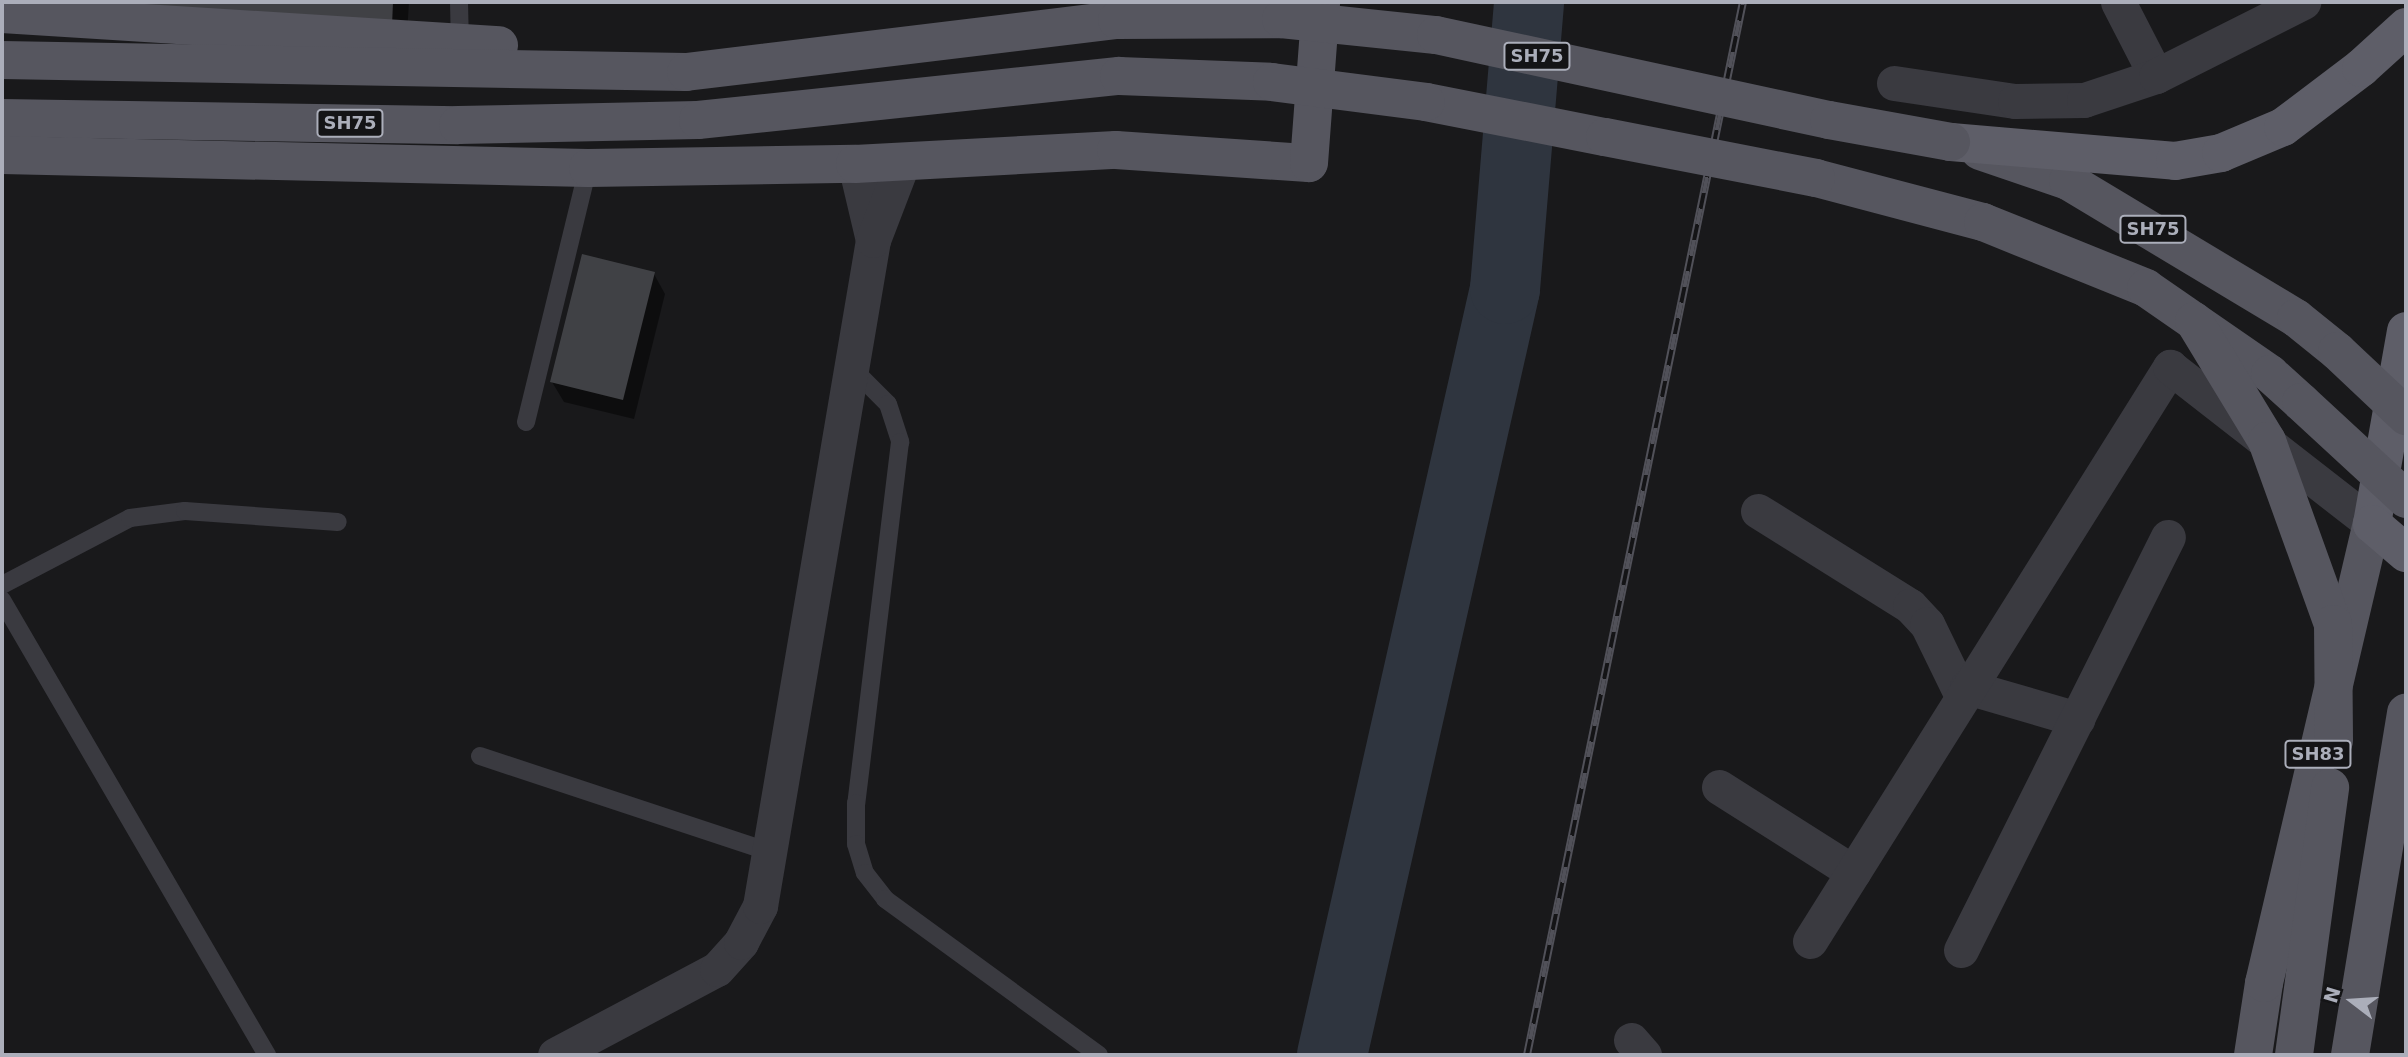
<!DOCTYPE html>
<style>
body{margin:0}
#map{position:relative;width:2408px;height:1057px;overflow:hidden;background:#19191b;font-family:"DejaVu Sans",sans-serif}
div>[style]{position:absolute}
.shadow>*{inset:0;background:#0007}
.river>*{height:70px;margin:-35px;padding:0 35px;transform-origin:35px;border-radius:35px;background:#2f353f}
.building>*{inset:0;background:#404145}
.service>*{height:18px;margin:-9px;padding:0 9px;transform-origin:9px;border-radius:9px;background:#3a3a40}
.minor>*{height:35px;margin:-17.5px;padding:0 17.5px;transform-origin:17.5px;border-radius:17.5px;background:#3a3a40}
.primary>*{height:38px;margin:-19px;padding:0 19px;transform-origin:19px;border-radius:19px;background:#56565f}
.trunk>*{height:38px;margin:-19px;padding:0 19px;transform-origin:19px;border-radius:19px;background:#5e5e68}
.rail>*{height:8px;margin-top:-4px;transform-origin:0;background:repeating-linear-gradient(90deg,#141416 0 16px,#515159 0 32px);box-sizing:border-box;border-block:2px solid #515159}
.primary-bridge>*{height:38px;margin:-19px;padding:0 19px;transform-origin:19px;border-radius:19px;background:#56565f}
span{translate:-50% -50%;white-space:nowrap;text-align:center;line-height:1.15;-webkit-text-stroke:5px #141416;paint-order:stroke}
.shield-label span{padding:2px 5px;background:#141416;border:2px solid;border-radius:5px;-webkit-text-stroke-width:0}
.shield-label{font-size:18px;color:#abaeba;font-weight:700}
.frame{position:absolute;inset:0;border:4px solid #abaeba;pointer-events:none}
.north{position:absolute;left:2317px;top:966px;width:70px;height:70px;-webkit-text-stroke:5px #141416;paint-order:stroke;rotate:287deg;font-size:19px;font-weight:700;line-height:28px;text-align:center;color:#abaeba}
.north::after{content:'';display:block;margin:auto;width:24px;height:32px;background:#abaeba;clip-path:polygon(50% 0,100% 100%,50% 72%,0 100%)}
</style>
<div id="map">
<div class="shadow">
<i style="clip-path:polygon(121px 2px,409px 2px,406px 51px,121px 10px)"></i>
<i style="clip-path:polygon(654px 274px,665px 294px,634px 419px,564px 402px,552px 382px)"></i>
</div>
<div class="river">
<i style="left:1332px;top:1055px;width:785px;rotate:-77.27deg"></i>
<i style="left:1505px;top:289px;width:288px;rotate:-85.2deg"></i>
</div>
<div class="building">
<i style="clip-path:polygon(120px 2px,393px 2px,392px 26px,119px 11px)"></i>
<i style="clip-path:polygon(582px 254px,655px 272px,623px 400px,550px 382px)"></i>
</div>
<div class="service">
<i style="left:459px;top:2px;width:43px;rotate:88.7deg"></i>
<i style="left:851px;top:367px;width:52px;rotate:45deg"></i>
<i style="left:888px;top:404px;width:40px;rotate:72deg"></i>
<i style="left:900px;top:442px;width:364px;rotate:96.9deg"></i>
<i style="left:856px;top:803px;width:41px;rotate:90deg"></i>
<i style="left:856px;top:844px;width:30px;rotate:73deg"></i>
<i style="left:865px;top:873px;width:33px;rotate:52deg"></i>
<i style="left:885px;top:899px;width:265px;rotate:36.1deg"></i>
<i style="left:526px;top:422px;width:261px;rotate:-76.3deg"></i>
<i style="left:2px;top:585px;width:144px;rotate:-27.6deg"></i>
<i style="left:130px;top:518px;width:55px;rotate:-7.3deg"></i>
<i style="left:185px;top:511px;width:153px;rotate:4.1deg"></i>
<i style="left:2px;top:600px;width:527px;rotate:59.78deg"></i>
<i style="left:480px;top:756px;width:305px;rotate:18.3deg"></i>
</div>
<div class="minor">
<i style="left:2118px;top:2px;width:83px;rotate:62.8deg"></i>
<i style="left:1894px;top:83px;width:122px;rotate:8.5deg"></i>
<i style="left:2015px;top:101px;width:69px;rotate:-0.8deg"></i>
<i style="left:2084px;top:100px;width:76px;rotate:-18.4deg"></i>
<i style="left:2156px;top:76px;width:165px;rotate:-26.7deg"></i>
<i style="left:855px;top:164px;width:78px;rotate:76.7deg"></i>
<i style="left:1758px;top:511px;width:179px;rotate:32deg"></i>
<i style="left:1910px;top:606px;width:25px;rotate:47deg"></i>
<i style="left:1927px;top:624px;width:80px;rotate:64.1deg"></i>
<i style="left:1967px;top:687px;width:115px;rotate:16.2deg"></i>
<i style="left:1719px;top:787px;width:159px;rotate:32.4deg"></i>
<i style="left:1810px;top:941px;width:678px;rotate:-57.9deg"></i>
<i style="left:2170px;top:367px;width:256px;rotate:37.9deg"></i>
<i style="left:1961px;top:950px;width:462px;rotate:-63.4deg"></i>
<i style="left:1631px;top:1040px;width:20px;rotate:49deg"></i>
<i style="left:555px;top:1055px;width:183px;rotate:-28deg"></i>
<i style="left:717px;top:969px;width:36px;rotate:-48deg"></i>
<i style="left:741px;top:942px;width:41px;rotate:-62.2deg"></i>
<i style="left:760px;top:906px;width:676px;rotate:-80.37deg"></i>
<i style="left:873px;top:240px;width:84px;rotate:-69deg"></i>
</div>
<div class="primary">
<i style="left:2px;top:14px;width:498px;rotate:3.6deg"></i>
<i style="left:2px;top:60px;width:684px;rotate:1.01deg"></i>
<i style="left:686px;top:72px;width:434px;rotate:-6.9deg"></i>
<i style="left:1426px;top:102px;width:182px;rotate:11.1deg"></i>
<i style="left:2px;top:118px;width:456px;rotate:0.9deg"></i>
<i style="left:458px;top:125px;width:240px;rotate:-1.2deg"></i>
<i style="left:698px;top:120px;width:423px;rotate:-6deg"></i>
<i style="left:1980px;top:151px;width:93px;rotate:18.8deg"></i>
<i style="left:2068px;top:181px;width:266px;rotate:31deg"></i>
<i style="left:2296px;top:318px;width:53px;rotate:38.8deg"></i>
<i style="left:2px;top:155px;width:586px;rotate:1.27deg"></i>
<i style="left:588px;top:168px;width:267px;rotate:-0.9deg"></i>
<i style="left:855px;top:164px;width:261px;rotate:-3.1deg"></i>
<i style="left:1116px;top:150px;width:193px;rotate:3.9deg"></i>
<i style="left:1309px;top:163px;width:161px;rotate:-85.7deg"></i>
<i style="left:1816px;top:178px;width:173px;rotate:14.8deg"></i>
<i style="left:1983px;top:222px;width:176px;rotate:22deg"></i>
<i style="left:2146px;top:288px;width:151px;rotate:34.7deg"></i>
<i style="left:2270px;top:374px;width:42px;rotate:42.1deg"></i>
<i style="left:2253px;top:1055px;width:73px;rotate:-81.3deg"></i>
<i style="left:2264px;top:983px;width:472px;rotate:-76.8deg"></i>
<i style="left:2294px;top:1055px;width:270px;rotate:-82.3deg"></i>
<i style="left:2350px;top:1055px;width:347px;rotate:-80.7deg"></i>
</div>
<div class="trunk">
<i style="left:1951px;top:142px;width:225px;rotate:4.8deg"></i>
<i style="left:2175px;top:161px;width:47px;rotate:-9.9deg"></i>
<i style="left:2221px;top:153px;width:67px;rotate:-22.8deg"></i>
<i style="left:2283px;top:127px;width:98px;rotate:-37.1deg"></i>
<i style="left:2361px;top:68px;width:61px;rotate:-42.3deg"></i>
<i style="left:2406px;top:331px;width:196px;rotate:100deg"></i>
<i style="left:2372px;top:524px;width:45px;rotate:40.5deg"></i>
</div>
<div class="rail">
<i style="left:1527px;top:1055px;width:1075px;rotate:-78.41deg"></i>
</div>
<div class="primary-bridge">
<i style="left:1117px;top:20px;width:164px;rotate:-0.3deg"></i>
<i style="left:1281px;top:19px;width:156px;rotate:5.9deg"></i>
<i style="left:1436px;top:35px;width:402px;rotate:12.2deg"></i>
<i style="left:1829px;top:120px;width:124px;rotate:10.2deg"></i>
<i style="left:1119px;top:76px;width:153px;rotate:2.2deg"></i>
<i style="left:1272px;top:82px;width:155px;rotate:7.4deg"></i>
<i style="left:1605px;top:137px;width:215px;rotate:11deg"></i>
<i style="left:2194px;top:321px;width:140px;rotate:58.7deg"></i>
<i style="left:2267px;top:441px;width:195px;rotate:70.2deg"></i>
<i style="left:2333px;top:624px;width:117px;rotate:89.5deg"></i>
<i style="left:2337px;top:351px;width:95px;rotate:43.3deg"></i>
<i style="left:2301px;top:402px;width:143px;rotate:42.7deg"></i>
</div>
<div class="shield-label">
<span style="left:1537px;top:56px">SH75</span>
<span style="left:350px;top:123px">SH75</span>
<span style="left:2153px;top:229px">SH75</span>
<span style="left:2318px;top:754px">SH83</span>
</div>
<div class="frame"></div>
<div class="north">N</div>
</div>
